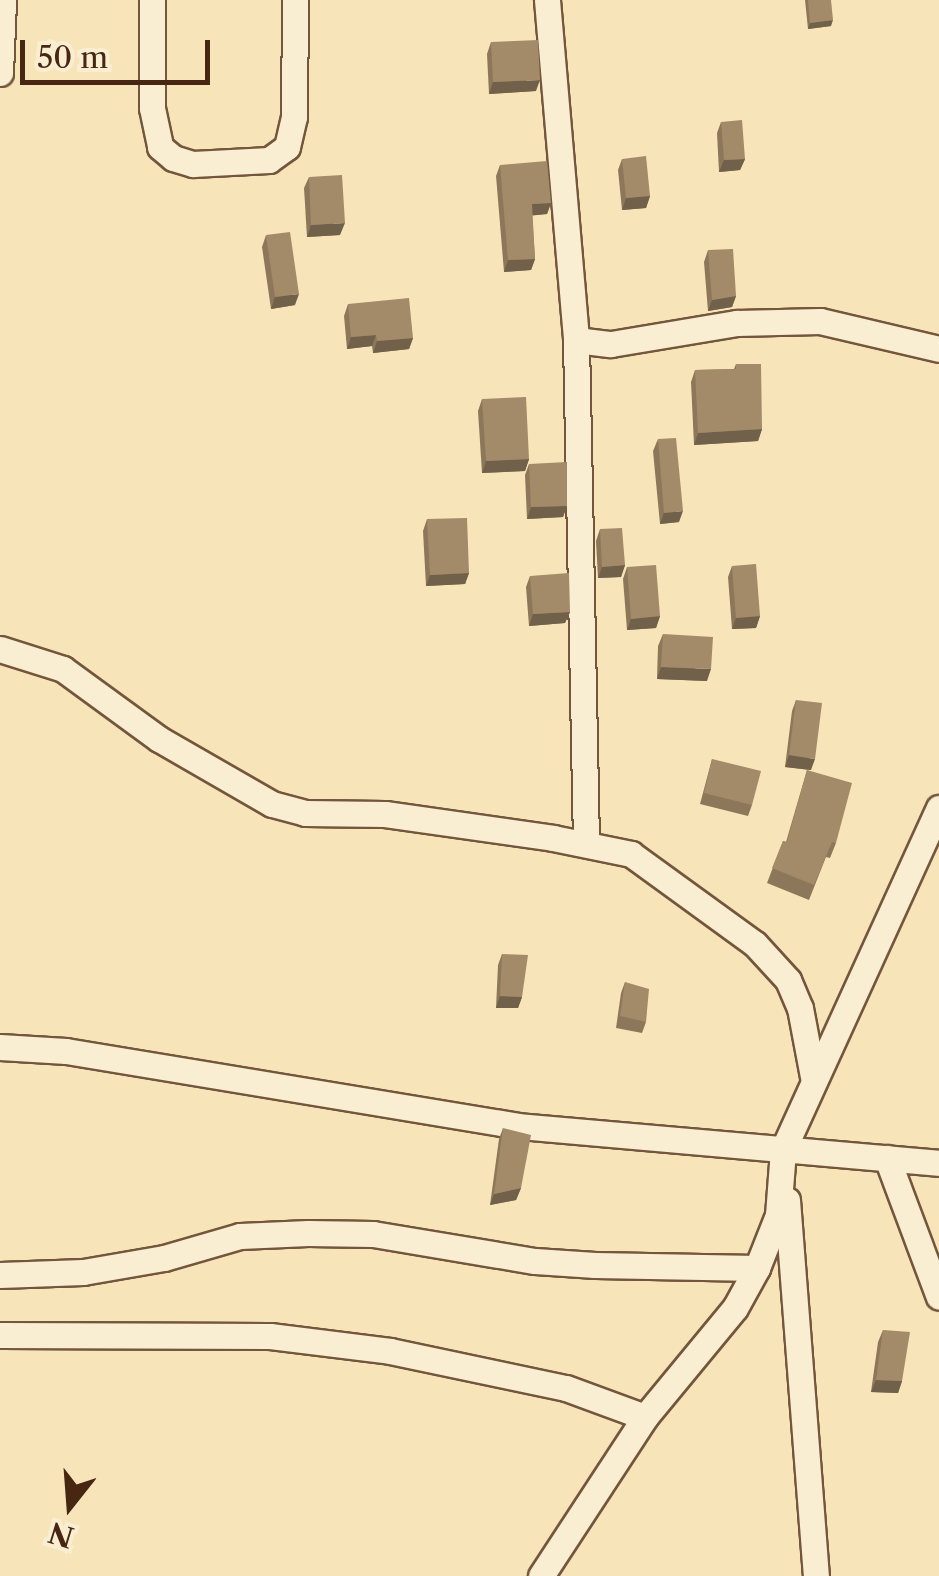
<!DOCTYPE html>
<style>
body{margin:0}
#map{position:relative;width:939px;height:1576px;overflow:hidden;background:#f7e5b9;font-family:"Libre Caslon Text",serif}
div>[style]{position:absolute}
.roads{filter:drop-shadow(2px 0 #74563c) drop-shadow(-2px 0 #74563c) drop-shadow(0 2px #74563c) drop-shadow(0 -2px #74563c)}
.street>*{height:25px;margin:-12.5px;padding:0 12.5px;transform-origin:12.5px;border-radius:12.5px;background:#faeed2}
.wall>*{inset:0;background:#8c775a}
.shaded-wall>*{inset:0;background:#72614a}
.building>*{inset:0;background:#a38a69}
span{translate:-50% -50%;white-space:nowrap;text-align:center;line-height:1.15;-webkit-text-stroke:9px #faeed2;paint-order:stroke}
.north{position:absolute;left:20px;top:1456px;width:100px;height:100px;-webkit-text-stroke:8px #faeed2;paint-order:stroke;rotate:197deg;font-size:28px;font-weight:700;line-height:40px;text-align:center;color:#482712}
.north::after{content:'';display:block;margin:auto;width:35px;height:45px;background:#482712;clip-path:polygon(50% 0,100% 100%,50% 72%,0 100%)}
.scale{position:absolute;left:20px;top:40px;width:190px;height:45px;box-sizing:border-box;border:5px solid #482712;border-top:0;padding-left:12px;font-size:30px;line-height:35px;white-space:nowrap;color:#482712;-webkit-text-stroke:8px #faeed2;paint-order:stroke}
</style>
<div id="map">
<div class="roads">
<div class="street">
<i style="left:152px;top:0;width:108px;rotate:90deg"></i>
<i style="left:152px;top:108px;width:40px;rotate:78deg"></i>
<i style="left:160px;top:147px;width:17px;rotate:40deg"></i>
<i style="left:173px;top:158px;width:21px;rotate:17deg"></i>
<i style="left:193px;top:164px;width:76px;rotate:-3deg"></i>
<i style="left:269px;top:160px;width:22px;rotate:-36deg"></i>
<i style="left:287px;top:147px;width:31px;rotate:-77deg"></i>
<i style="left:294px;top:117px;width:117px;rotate:-89.5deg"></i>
<i style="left:547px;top:0;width:341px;rotate:85.1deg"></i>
<i style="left:576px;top:340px;width:503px;rotate:88.86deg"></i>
<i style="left:0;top:73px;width:73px;rotate:-87.6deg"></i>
<i style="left:576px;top:340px;width:35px;rotate:7deg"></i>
<i style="left:611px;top:344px;width:128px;rotate:-9.5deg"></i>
<i style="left:737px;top:323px;width:83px;rotate:-1.4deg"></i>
<i style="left:820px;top:321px;width:122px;rotate:13.2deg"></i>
<i style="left:0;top:649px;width:66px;rotate:17.6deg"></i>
<i style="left:63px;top:669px;width:119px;rotate:36.1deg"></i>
<i style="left:159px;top:739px;width:130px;rotate:29.9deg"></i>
<i style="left:272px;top:804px;width:34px;rotate:15deg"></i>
<i style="left:305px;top:813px;width:80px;rotate:0.7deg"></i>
<i style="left:385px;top:814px;width:170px;rotate:8.1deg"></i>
<i style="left:553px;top:838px;width:80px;rotate:11.6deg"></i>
<i style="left:631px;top:854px;width:153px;rotate:36deg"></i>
<i style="left:755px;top:944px;width:49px;rotate:47.5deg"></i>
<i style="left:788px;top:980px;width:30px;rotate:67deg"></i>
<i style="left:800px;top:1008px;width:70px;rotate:79.3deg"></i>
<i style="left:0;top:1047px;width:66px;rotate:3.5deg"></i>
<i style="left:66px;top:1051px;width:458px;rotate:9.4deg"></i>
<i style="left:518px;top:1126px;width:423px;rotate:5deg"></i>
<i style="left:887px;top:1158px;width:148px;rotate:69.5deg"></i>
<i style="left:787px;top:1200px;width:377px;rotate:85.6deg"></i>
<i style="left:0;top:1275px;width:83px;rotate:-2.1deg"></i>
<i style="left:83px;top:1272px;width:82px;rotate:-9.8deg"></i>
<i style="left:164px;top:1258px;width:79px;rotate:-16.1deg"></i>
<i style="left:240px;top:1236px;width:68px;rotate:-2.5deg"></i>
<i style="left:308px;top:1233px;width:65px;rotate:0.9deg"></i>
<i style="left:373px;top:1234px;width:164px;rotate:9.5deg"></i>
<i style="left:535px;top:1261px;width:60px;rotate:3.8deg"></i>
<i style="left:595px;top:1265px;width:162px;rotate:1.1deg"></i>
<i style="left:0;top:1335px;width:270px;rotate:0.2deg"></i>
<i style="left:270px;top:1336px;width:121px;rotate:7.1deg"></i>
<i style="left:390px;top:1351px;width:180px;rotate:11.9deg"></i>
<i style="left:566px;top:1388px;width:84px;rotate:20.2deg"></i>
<i style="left:541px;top:1576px;width:190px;rotate:-56.8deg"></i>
<i style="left:645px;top:1417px;width:141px;rotate:-50.5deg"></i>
<i style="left:735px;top:1308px;width:46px;rotate:-61.2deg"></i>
<i style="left:757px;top:1268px;width:57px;rotate:-68.4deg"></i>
<i style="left:778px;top:1215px;width:65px;rotate:-85.6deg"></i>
<i style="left:783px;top:1150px;width:376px;rotate:-65.5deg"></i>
</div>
</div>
<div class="wall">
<i style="clip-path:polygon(805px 0,831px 0,831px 26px,808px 29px)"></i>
<i style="clip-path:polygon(491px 42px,536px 91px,489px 94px,487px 54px)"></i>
<i style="clip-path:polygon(721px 122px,745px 159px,740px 170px,719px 172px,717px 133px)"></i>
<i style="clip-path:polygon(622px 159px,650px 196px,646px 208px,622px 210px,618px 170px)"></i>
<i style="clip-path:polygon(500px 165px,551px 203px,547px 214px,532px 215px,535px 259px,531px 270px,504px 272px,496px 176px)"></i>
<i style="clip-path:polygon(309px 177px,340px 235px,307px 237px,304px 188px)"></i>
<i style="clip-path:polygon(266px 235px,295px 305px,271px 309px,262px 247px)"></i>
<i style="clip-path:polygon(708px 250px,736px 296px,732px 307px,708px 311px,704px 262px)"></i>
<i style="clip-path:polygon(348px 304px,413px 338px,409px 349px,373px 353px,372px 346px,347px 349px,344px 316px)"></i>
<i style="clip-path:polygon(736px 364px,762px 429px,758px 441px,694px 445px,691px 382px,695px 370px,734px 369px)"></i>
<i style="clip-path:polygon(482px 399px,529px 459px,525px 471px,482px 473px,478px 411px)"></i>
<i style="clip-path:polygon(658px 439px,679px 522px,660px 524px,653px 451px)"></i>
<i style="clip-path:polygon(529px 464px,567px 506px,563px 517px,527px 519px,525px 475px)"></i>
<i style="clip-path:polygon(427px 519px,469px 573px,465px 584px,426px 586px,423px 531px)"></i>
<i style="clip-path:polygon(600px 529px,625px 565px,621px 577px,598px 578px,596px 541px)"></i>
<i style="clip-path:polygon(732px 566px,760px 616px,756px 628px,732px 629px,728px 577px)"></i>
<i style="clip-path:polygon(627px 567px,660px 616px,656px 628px,627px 630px,623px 579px)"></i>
<i style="clip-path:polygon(530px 576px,570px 612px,565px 623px,529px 626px,526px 587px)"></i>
<i style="clip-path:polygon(663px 634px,707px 681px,657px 679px,658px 646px)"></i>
<i style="clip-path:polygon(796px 700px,811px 770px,785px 767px,792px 711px)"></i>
<i style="clip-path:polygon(712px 759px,752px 805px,748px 816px,700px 804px)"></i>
<i style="clip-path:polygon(807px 770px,836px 843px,830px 858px,826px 857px,809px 900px,767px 883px,783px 841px,786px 842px)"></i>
<i style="clip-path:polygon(502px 954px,522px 997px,518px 1008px,496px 1008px,498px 965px)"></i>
<i style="clip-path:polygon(625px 982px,646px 1022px,642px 1033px,616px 1028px,621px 993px)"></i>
<i style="clip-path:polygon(503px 1128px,521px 1188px,516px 1200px,490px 1205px,499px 1139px)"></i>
<i style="clip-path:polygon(883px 1330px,902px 1381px,898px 1393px,871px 1392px,878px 1342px)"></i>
</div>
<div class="shaded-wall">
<i style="clip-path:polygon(833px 20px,831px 26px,808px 29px,810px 23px)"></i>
<i style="clip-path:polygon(540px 80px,536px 91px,489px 94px,493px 82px)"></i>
<i style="clip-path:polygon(745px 159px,740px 170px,719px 172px,724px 160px)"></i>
<i style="clip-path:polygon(650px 196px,646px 208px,622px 210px,626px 198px)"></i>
<i style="clip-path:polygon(551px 203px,547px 214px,528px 216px,532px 204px)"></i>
<i style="clip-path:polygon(345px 223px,340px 235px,307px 237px,311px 225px)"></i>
<i style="clip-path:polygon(535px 259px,531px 270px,504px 272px,508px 260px)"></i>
<i style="clip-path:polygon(299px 294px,295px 305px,271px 309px,275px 297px)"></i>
<i style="clip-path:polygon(736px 296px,732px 307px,708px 311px,712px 300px)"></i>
<i style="clip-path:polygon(376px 335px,372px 346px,347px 349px,351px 337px)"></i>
<i style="clip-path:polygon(413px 338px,409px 349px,373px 353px,377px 341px)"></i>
<i style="clip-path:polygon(762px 429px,758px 441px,694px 445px,698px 433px)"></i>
<i style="clip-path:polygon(529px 459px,525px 471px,482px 473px,486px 461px)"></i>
<i style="clip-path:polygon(567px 506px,563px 517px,527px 519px,531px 507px)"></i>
<i style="clip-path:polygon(683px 511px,679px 522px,660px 524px,664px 513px)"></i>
<i style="clip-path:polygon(625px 565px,621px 577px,598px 578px,602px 567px)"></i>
<i style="clip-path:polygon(469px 573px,465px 584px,426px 586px,430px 575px)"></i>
<i style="clip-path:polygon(570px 612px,565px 623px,529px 626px,533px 614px)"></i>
<i style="clip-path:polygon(660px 616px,656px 628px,627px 630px,631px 619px)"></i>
<i style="clip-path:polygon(760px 616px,756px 628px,732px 629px,736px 618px)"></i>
<i style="clip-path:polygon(661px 667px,711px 669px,707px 681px,657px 679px)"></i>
<i style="clip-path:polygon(789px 755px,815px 759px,811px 770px,785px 767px)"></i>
<i style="clip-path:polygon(500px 996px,522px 997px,518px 1008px,496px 1008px)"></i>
<i style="clip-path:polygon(521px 1188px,516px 1200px,490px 1205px,494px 1194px)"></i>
<i style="clip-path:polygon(876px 1380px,902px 1381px,898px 1393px,871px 1392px)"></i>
</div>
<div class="building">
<i style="clip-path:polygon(808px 0,831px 0,833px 20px,810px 23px)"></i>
<i style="clip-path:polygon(538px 40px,540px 80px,493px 82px,491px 42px)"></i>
<i style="clip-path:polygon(742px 120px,745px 159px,724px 160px,721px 122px)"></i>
<i style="clip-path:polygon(646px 156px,650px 196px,626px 198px,622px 159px)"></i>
<i style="clip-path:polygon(547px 161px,551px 203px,532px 204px,535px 259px,508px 260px,500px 165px)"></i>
<i style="clip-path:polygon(342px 175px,345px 223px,311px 225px,309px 177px)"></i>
<i style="clip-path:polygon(290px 232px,299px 294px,275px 297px,266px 235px)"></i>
<i style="clip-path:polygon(733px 249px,736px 296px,712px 300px,708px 250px)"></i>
<i style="clip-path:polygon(409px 298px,413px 338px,377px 341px,376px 335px,351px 337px,348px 304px)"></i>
<i style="clip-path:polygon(736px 364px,761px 364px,762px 429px,698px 433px,695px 370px,736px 369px)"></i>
<i style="clip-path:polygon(526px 397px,529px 459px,486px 461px,482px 399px)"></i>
<i style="clip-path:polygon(676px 438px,683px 511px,664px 513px,658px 439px)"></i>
<i style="clip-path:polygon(567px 462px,567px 506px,531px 507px,529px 464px)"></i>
<i style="clip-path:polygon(467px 518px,469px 573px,430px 575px,427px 519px)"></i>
<i style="clip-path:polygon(622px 528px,625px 565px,602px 567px,600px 529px)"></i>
<i style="clip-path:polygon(756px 564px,760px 616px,736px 618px,732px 566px)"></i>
<i style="clip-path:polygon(656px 565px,660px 616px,631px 619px,627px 567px)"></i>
<i style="clip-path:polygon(569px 573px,570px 612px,533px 614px,530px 576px)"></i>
<i style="clip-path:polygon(663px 634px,713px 637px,711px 669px,661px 667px)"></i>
<i style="clip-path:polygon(796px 700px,822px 703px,815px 759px,789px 755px)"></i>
<i style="clip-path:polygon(712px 759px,761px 771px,752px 805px,704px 793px)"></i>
<i style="clip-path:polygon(807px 770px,852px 783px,836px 843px,832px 842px,814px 885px,772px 868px,783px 841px,787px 842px)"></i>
<i style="clip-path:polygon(502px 954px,528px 955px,522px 997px,500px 996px)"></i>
<i style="clip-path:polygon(625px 982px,649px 989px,646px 1022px,620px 1016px)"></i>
<i style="clip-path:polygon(503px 1128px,531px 1135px,521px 1188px,494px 1194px)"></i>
<i style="clip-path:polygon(883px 1330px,910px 1332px,902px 1381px,876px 1380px)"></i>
</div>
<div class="north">N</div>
<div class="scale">50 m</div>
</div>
